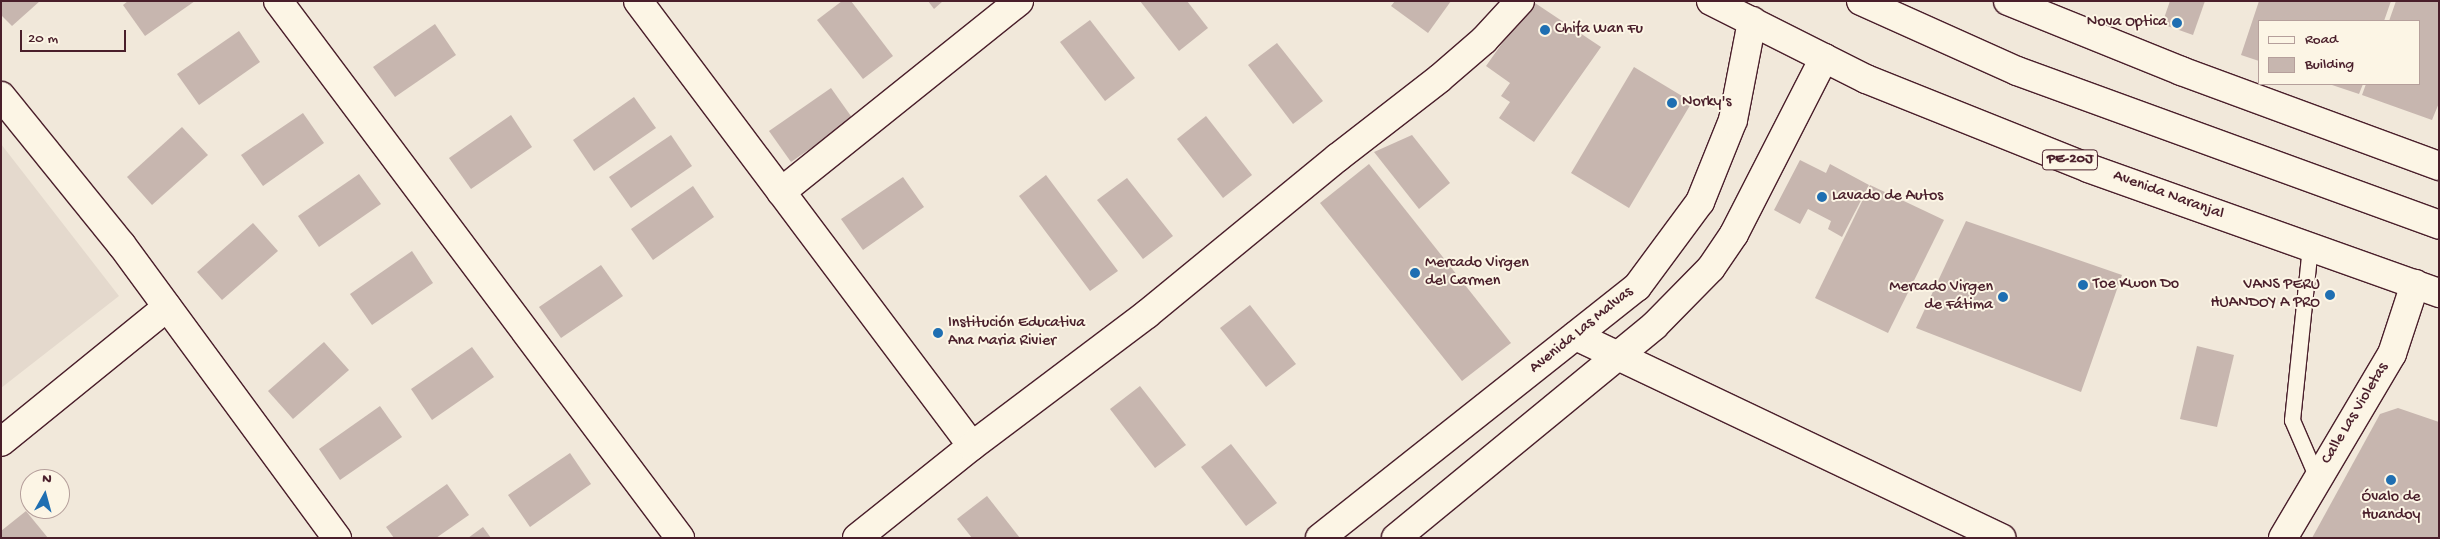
<!DOCTYPE html>
<meta charset="utf-8">
<style>
body{margin:0}
#map{position:relative;width:2440px;height:539px;overflow:hidden;background:#f1e8da;font-family:"Gochi Hand",sans-serif}
div>[style]{position:absolute}
.built>*{inset:0;background:#e4d9cd}
.building>*{inset:0;background:#c7b6af}
.roads{filter:drop-shadow(1px 0 #4a1f2b) drop-shadow(-1px 0 #4a1f2b) drop-shadow(0 1px #4a1f2b) drop-shadow(0 -1px #4a1f2b)}
.service>*{height:15px;margin:-7.5px;padding:0 7.5px;transform-origin:7.5px;border-radius:7.5px;background:#fcf5e5}
.minor>*{height:28px;margin:-14px;padding:0 14px;transform-origin:14px;border-radius:14px;background:#fcf5e5}
.tertiary>*{height:28px;margin:-14px;padding:0 14px;transform-origin:14px;border-radius:14px;background:#fcf5e5}
.trunk>*{height:28px;margin:-14px;padding:0 14px;transform-origin:14px;border-radius:14px;background:#fcf5e5}
.dots>*{width:14px;height:14px;translate:-50% -50%;box-sizing:border-box;border:2px solid #fcf5e5;border-radius:50%}
span{translate:-50% -50%;white-space:nowrap;text-align:center;line-height:1.15;-webkit-text-stroke:4px #fcf5e5;paint-order:stroke}
.shield-label span{padding:1px 4px;background:#fcf5e5;border:1px solid;border-radius:4px;-webkit-text-stroke-width:0}
.shield-label{font-size:15px;color:#4a1f2b;font-weight:700}
.poi-label{font-size:16px;color:#4a1f2b}
.right{translate:-100% -50%;text-align:right}
.left{translate:0 -50%;text-align:left}
.street-label{font-size:16px;color:#4a1f2b}
.frame{position:absolute;inset:0;border:2px solid #4a1f2b;pointer-events:none}
.legend{position:absolute;left:2258px;top:20px;width:162px;height:65px;box-sizing:border-box;background:#fcf5e5;border:1px solid #b59f9b;margin:0;padding:6px 9px;list-style:none;font-size:15px;color:#4a1f2b}
.legend li{display:flex;align-items:center;gap:10px;height:25px}
.legend b{width:25px;border:1px solid #b59f9b}
.north{position:absolute;left:20px;top:469px;width:50px;height:50px;box-sizing:border-box;background:#fcf5e5;border:1px solid #b59f9b;border-radius:50%;rotate:7deg;font-size:14px;font-weight:700;line-height:20px;text-align:center;color:#4a1f2b}
.north::after{content:'';display:block;margin:auto;width:18px;height:22px;background:#1f6fb2;clip-path:polygon(50% 0,100% 100%,50% 72%,0 100%)}
.scale{position:absolute;left:20px;top:30px;width:106px;height:22px;box-sizing:border-box;border:2px solid #4a1f2b;border-top:0;padding-left:6px;font-size:15px;line-height:18px;white-space:nowrap;color:#4a1f2b;-webkit-text-stroke:4px #fcf5e5;paint-order:stroke}
</style>
<div id="map">
<div class="built">
<i style="clip-path:polygon(1px 144px,119px 296px,1px 388px)"></i>
</div>
<div class="building">
<i style="clip-path:polygon(1px 1px,40px 1px,12px 26px,1px 15px)"></i>
<i style="clip-path:polygon(128px 1px,195px 1px,145px 36px,123px 5px)"></i>
<i style="clip-path:polygon(842px 1px,851px 1px,893px 56px,863px 79px,817px 20px)"></i>
<i style="clip-path:polygon(928px 1px,943px 1px,934px 9px)"></i>
<i style="clip-path:polygon(1140px 1px,1187px 1px,1208px 28px,1179px 51px)"></i>
<i style="clip-path:polygon(1395px 1px,1451px 1px,1428px 33px,1391px 6px)"></i>
<i style="clip-path:polygon(1532px 1px,1601px 47px,1534px 142px,1499px 118px,1510px 102px,1501px 96px,1510px 83px,1486px 66px)"></i>
<i style="clip-path:polygon(2170px 1px,2205px 1px,2193px 35px,2162px 24px)"></i>
<i style="clip-path:polygon(2259px 1px,2391px 1px,2384px 21px,2259px 21px,2259px 61px,2241px 55px)"></i>
<i style="clip-path:polygon(2396px 1px,2439px 1px,2439px 103px,2432px 120px,2362px 95px,2366px 84px,2419px 84px,2419px 21px,2389px 21px)"></i>
<i style="clip-path:polygon(1090px 20px,1135px 78px,1105px 101px,1060px 42px)"></i>
<i style="clip-path:polygon(435px 24px,456px 55px,395px 97px,373px 67px)"></i>
<i style="clip-path:polygon(239px 31px,260px 62px,199px 105px,177px 74px)"></i>
<i style="clip-path:polygon(1277px 43px,1323px 101px,1293px 124px,1248px 65px)"></i>
<i style="clip-path:polygon(1634px 67px,1692px 102px,1629px 208px,1571px 173px)"></i>
<i style="clip-path:polygon(2329px 84px,2363px 84px,2359px 94px)"></i>
<i style="clip-path:polygon(831px 88px,853px 119px,791px 162px,769px 131px)"></i>
<i style="clip-path:polygon(634px 97px,656px 128px,594px 171px,573px 140px)"></i>
<i style="clip-path:polygon(303px 113px,324px 143px,263px 186px,241px 155px)"></i>
<i style="clip-path:polygon(511px 115px,532px 147px,471px 189px,449px 158px)"></i>
<i style="clip-path:polygon(1206px 116px,1252px 175px,1223px 198px,1177px 139px)"></i>
<i style="clip-path:polygon(182px 127px,208px 155px,152px 205px,127px 177px)"></i>
<i style="clip-path:polygon(671px 135px,692px 166px,631px 208px,609px 177px)"></i>
<i style="clip-path:polygon(1412px 135px,1450px 183px,1419px 209px,1374px 152px)"></i>
<i style="clip-path:polygon(1800px 160px,1826px 173px,1830px 164px,1869px 185px,1842px 237px,1828px 229px,1831px 221px,1808px 209px,1800px 224px,1774px 210px)"></i>
<i style="clip-path:polygon(1369px 164px,1511px 343px,1462px 381px,1320px 203px)"></i>
<i style="clip-path:polygon(359px 174px,381px 204px,319px 247px,298px 216px)"></i>
<i style="clip-path:polygon(1046px 175px,1118px 271px,1090px 291px,1019px 196px)"></i>
<i style="clip-path:polygon(903px 177px,924px 207px,863px 250px,841px 219px)"></i>
<i style="clip-path:polygon(1127px 178px,1173px 236px,1143px 259px,1097px 200px)"></i>
<i style="clip-path:polygon(1870px 185px,1944px 220px,1888px 333px,1815px 298px)"></i>
<i style="clip-path:polygon(693px 186px,714px 217px,653px 260px,631px 229px)"></i>
<i style="clip-path:polygon(1966px 221px,2122px 275px,2081px 392px,1916px 328px)"></i>
<i style="clip-path:polygon(253px 223px,278px 251px,222px 300px,197px 272px)"></i>
<i style="clip-path:polygon(412px 251px,433px 283px,372px 325px,350px 294px)"></i>
<i style="clip-path:polygon(601px 265px,623px 296px,561px 338px,539px 307px)"></i>
<i style="clip-path:polygon(1250px 305px,1296px 364px,1266px 387px,1220px 328px)"></i>
<i style="clip-path:polygon(324px 342px,349px 370px,293px 419px,268px 391px)"></i>
<i style="clip-path:polygon(2197px 346px,2234px 355px,2217px 427px,2180px 419px)"></i>
<i style="clip-path:polygon(472px 347px,494px 377px,432px 420px,411px 389px)"></i>
<i style="clip-path:polygon(1140px 386px,1186px 445px,1155px 468px,1110px 409px)"></i>
<i style="clip-path:polygon(380px 406px,402px 437px,340px 480px,319px 449px)"></i>
<i style="clip-path:polygon(2398px 408px,2439px 422px,2439px 538px,2312px 538px,2380px 414px)"></i>
<i style="clip-path:polygon(1231px 444px,1277px 503px,1246px 526px,1201px 467px)"></i>
<i style="clip-path:polygon(570px 453px,591px 484px,530px 527px,508px 495px)"></i>
<i style="clip-path:polygon(447px 484px,469px 515px,436px 538px,394px 538px,386px 527px)"></i>
<i style="clip-path:polygon(987px 496px,1020px 538px,972px 538px,957px 519px)"></i>
<i style="clip-path:polygon(26px 511px,48px 538px,1px 538px,1px 531px)"></i>
<i style="clip-path:polygon(483px 527px,491px 538px,468px 538px)"></i>
</div>
<div class="roads">
<div class="service">
<i style="left:2310px;top:246px;width:175px;rotate:95.9deg"></i>
<i style="left:2292px;top:420px;width:65px;rotate:66.6deg"></i>
</div>
<div class="minor">
<i style="left:278px;top:1px;width:671px;rotate:53.18deg"></i>
<i style="left:638px;top:1px;width:556px;rotate:53.11deg"></i>
<i style="left:1px;top:96px;width:191px;rotate:51deg"></i>
<i style="left:121px;top:244px;width:365px;rotate:53.7deg"></i>
<i style="left:781px;top:192px;width:305px;rotate:-38.7deg"></i>
<i style="left:1576px;top:336px;width:471px;rotate:25.4deg"></i>
<i style="left:1px;top:442px;width:214px;rotate:-39.1deg"></i>
<i style="left:857px;top:538px;width:147px;rotate:-38.7deg"></i>
<i style="left:972px;top:446px;width:219px;rotate:-37deg"></i>
<i style="left:1147px;top:314px;width:246px;rotate:-39.4deg"></i>
<i style="left:1337px;top:158px;width:130px;rotate:-37.8deg"></i>
<i style="left:1440px;top:78px;width:58px;rotate:-40.8deg"></i>
<i style="left:1484px;top:40px;width:53px;rotate:-47.3deg"></i>
<i style="left:2283px;top:538px;width:214px;rotate:-59.4deg"></i>
<i style="left:2392px;top:354px;width:74px;rotate:-71.8deg"></i>
</div>
<div class="tertiary">
<i style="left:2008px;top:1px;width:187px;rotate:22deg"></i>
<i style="left:2181px;top:71px;width:275px;rotate:20.2deg"></i>
<i style="left:1320px;top:538px;width:404px;rotate:-38.4deg"></i>
<i style="left:1637px;top:287px;width:106px;rotate:-53.5deg"></i>
<i style="left:1700px;top:202px;width:88px;rotate:-68.1deg"></i>
<i style="left:1733px;top:120px;width:101px;rotate:-79.1deg"></i>
<i style="left:1396px;top:538px;width:334px;rotate:-39.4deg"></i>
<i style="left:1654px;top:326px;width:81px;rotate:-45.5deg"></i>
<i style="left:1711px;top:268px;width:41px;rotate:-55.9deg"></i>
<i style="left:1734px;top:234px;width:198px;rotate:-62.9deg"></i>
</div>
<div class="trunk">
<i style="left:1711px;top:1px;width:174px;rotate:26.7deg"></i>
<i style="left:1866px;top:79px;width:239px;rotate:21.8deg"></i>
<i style="left:2088px;top:168px;width:373px;rotate:19.6deg"></i>
<i style="left:1861px;top:1px;width:171px;rotate:24.2deg"></i>
<i style="left:2017px;top:71px;width:449px;rotate:20deg"></i>
</div>
</div>
<div class="dots">
<i style="left:2177px;top:23px;background:#1f6fb2"></i>
<i style="left:1545px;top:30px;background:#1f6fb2"></i>
<i style="left:1672px;top:103px;background:#1f6fb2"></i>
<i style="left:1822px;top:197px;background:#1f6fb2"></i>
<i style="left:1415px;top:273px;background:#1f6fb2"></i>
<i style="left:2083px;top:285px;background:#1f6fb2"></i>
<i style="left:2330px;top:295px;background:#1f6fb2"></i>
<i style="left:2003px;top:297px;background:#1f6fb2"></i>
<i style="left:938px;top:333px;background:#1f6fb2"></i>
<i style="left:2391px;top:480px;background:#1f6fb2"></i>
</div>
<div class="shield-label">
<span style="left:2070px;top:160px">PE-20J</span>
</div>
<div class="poi-label">
<span class="right" style="left:2167px;top:23px">Nova Optica</span>
<span class="left" style="left:1555px;top:30px">Chifa Wan Fu</span>
<span class="left" style="left:1682px;top:103px">Norky's</span>
<span class="left" style="left:1832px;top:197px">Lavado de Autos</span>
<span class="left" style="left:1425px;top:273px">Mercado Virgen<br>del Carmen</span>
<span class="left" style="left:2093px;top:285px">Toe Kwon Do</span>
<span class="right" style="left:2320px;top:295px">VANS PERU<br>HUANDOY A PRO</span>
<span class="right" style="left:1993px;top:297px">Mercado Virgen<br>de Fátima</span>
<span class="left" style="left:948px;top:333px">Institución Educativa<br>Ana Maria Rivier</span>
<span style="left:2391px;top:507px">Óvalo de<br>Huandoy</span>
</div>
<div class="street-label">
<span style="left:2168px;top:196px;rotate:20deg">Avenida Naranjal</span>
<span style="left:1582px;top:331px;rotate:-39deg">Avenida Las Malvas</span>
<span style="left:2356px;top:414px;rotate:-59deg">Calle Las Violetas</span>
</div>
<div class="frame"></div>
<ul class="legend">
<li><b style="height:6px;background:#fcf5e5"></b>Road</li>
<li><b style="height:14px;background:#c7b6af"></b>Building</li>
</ul>
<div class="north">N</div>
<div class="scale">20 m</div>
</div>
